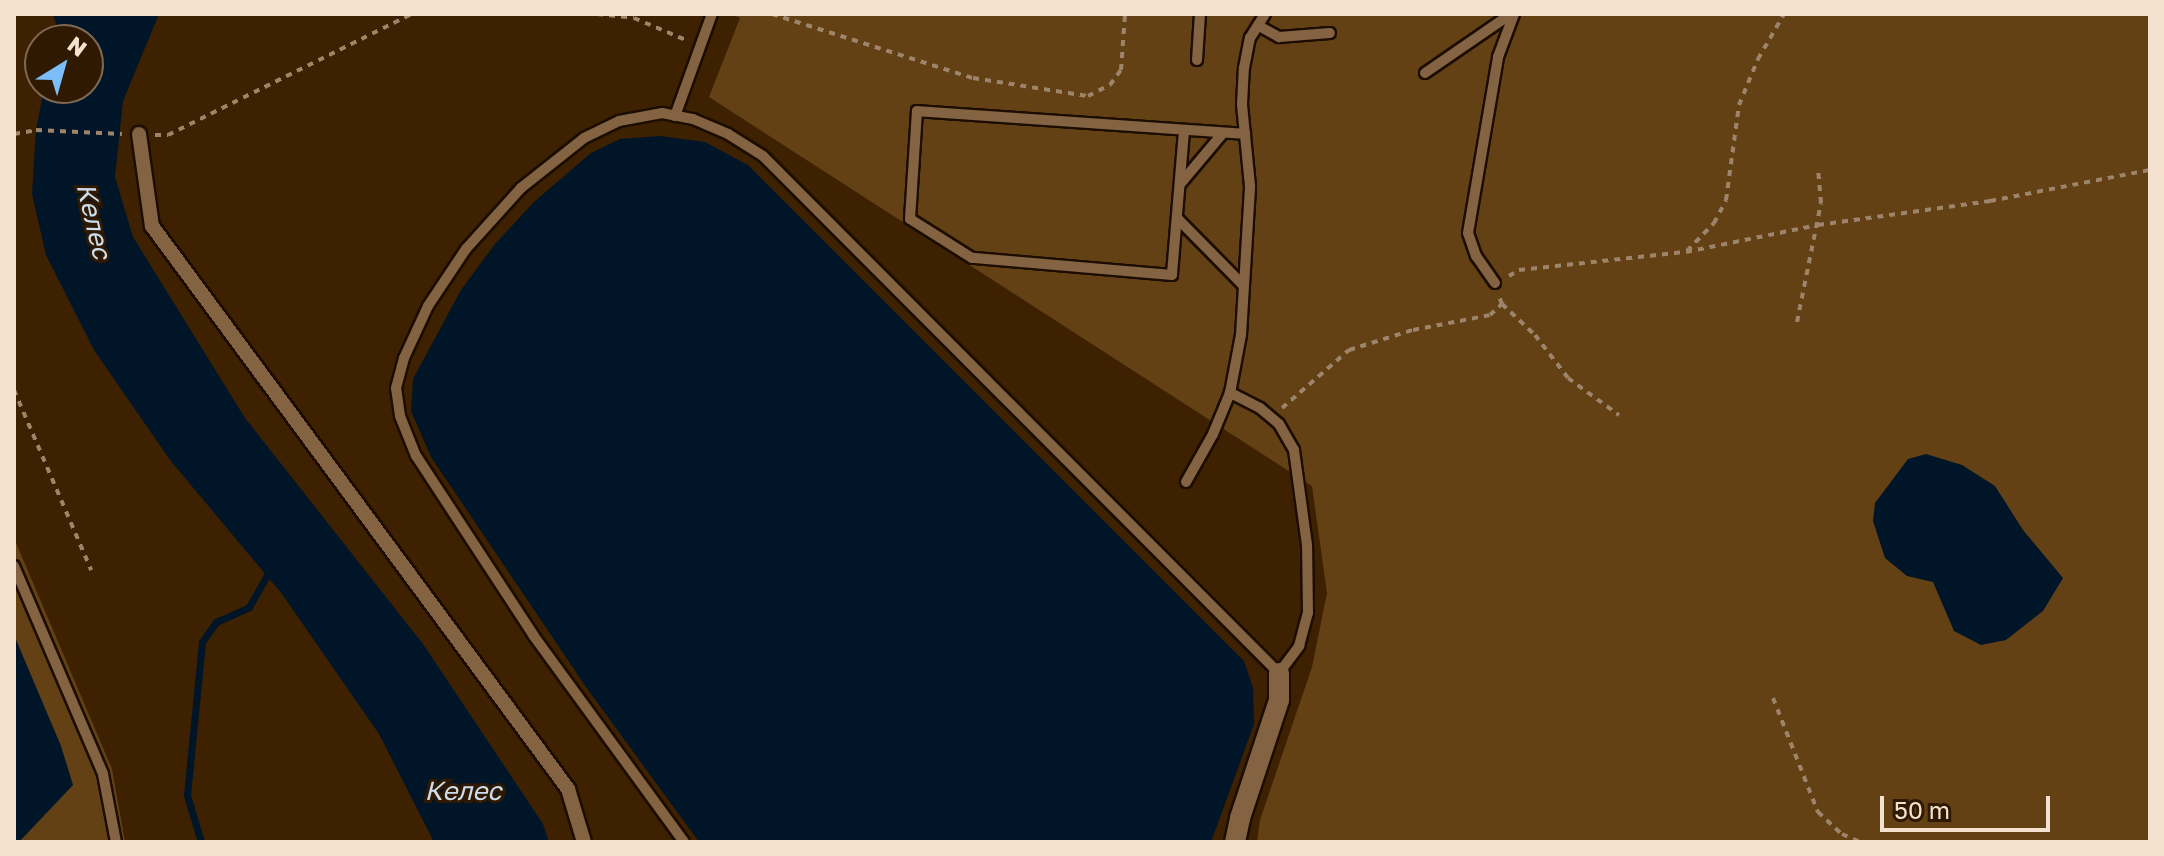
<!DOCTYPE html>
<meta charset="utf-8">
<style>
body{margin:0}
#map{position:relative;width:2164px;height:856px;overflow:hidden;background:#3d2100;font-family:"Golos Text",sans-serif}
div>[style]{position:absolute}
.green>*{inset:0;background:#644015}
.water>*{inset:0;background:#001527}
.stream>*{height:7px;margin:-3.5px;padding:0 3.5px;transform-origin:3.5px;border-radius:3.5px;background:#001527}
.path>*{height:4px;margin-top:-2px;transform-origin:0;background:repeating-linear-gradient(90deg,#9c856b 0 6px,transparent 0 12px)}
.roads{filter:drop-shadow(2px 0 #1c0d00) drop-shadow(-2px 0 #1c0d00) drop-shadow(0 2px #1c0d00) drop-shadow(0 -2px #1c0d00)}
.service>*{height:10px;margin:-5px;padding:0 5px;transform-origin:5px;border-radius:5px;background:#836341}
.pedestrian>*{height:14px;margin:-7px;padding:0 7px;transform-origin:7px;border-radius:7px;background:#836341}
.minor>*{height:20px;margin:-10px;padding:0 10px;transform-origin:10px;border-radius:10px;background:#836341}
span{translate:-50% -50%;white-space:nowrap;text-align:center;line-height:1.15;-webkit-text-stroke:6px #2f1901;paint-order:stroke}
.water-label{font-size:26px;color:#cbddee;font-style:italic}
.frame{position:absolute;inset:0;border:16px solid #f4e2cf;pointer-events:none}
.north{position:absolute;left:24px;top:24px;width:80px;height:80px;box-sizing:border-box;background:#2f1901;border:2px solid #7e6953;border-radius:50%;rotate:37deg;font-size:22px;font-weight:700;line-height:32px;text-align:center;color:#f4e2cf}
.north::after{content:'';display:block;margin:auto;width:28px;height:36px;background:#7cbef9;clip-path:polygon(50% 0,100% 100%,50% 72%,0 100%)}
.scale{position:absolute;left:1880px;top:796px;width:170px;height:36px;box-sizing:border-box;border:4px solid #f4e2cf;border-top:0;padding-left:10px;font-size:24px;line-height:28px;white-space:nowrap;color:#f4e2cf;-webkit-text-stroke:6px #2f1901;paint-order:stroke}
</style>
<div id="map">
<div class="green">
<i style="clip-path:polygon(731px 14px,2150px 14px,2150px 842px,1257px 842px,1260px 820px,1312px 667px,1327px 593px,1312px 486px,709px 97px,740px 18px)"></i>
<i style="clip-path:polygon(14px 538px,112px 769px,125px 842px,14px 842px)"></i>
</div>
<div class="water">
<i style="clip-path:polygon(53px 14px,159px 14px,123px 101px,115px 177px,133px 237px,245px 418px,423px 644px,543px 824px,549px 842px,434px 842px,379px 734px,282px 594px,170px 460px,94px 350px,46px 255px,32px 194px,36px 130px,44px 88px,88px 88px,88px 40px,53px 40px,56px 24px)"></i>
<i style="clip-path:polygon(660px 136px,705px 142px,748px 165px,1244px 661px,1253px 688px,1254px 724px,1211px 842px,699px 842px,586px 687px,431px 457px,411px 411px,413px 379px,461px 290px,495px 244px,534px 202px,591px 153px,620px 139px)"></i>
<i style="clip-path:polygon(1926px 454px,1962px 465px,1995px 486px,2023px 530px,2063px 578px,2043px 611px,2006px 640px,1981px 645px,1954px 631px,1933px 582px,1907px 576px,1885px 558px,1873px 521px,1875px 503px,1908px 459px)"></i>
<i style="clip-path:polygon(14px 635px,61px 746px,73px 785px,19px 842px,14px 842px)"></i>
</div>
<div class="stream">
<i style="left:201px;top:842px;width:49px;rotate:-106.6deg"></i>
<i style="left:187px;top:795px;width:154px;rotate:-84.4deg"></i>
<i style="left:202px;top:642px;width:24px;rotate:-55deg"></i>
<i style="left:216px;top:622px;width:36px;rotate:-24deg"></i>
<i style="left:249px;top:607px;width:45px;rotate:-60.6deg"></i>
</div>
<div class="path">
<i style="left:597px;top:14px;width:37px;rotate:6deg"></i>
<i style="left:634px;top:18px;width:56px;rotate:22.9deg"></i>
<i style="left:772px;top:14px;width:211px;rotate:17.7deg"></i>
<i style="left:973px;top:78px;width:116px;rotate:8.9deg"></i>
<i style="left:1088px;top:96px;width:25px;rotate:-27deg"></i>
<i style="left:1110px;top:85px;width:19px;rotate:-54deg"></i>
<i style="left:1121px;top:70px;width:56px;rotate:-85.9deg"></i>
<i style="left:14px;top:134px;width:22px;rotate:-10deg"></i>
<i style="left:36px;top:130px;width:86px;rotate:2.7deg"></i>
<i style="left:155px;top:135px;width:13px"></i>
<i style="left:168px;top:135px;width:272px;rotate:-26.4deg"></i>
<i style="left:1687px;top:251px;width:39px;rotate:-46deg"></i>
<i style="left:1714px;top:223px;width:26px;rotate:-62deg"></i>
<i style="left:1726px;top:200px;width:96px;rotate:-82.2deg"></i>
<i style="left:1739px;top:105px;width:50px;rotate:-67.6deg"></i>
<i style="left:1758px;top:59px;width:52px;rotate:-60deg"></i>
<i style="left:1509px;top:276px;width:12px;rotate:-31deg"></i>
<i style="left:1519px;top:270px;width:168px;rotate:-6.2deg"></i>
<i style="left:1686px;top:252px;width:135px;rotate:-11.6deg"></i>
<i style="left:1818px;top:225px;width:174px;rotate:-7.9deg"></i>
<i style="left:1990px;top:201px;width:163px;rotate:-11deg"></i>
<i style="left:1502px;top:304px;width:45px;rotate:43.2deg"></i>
<i style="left:1535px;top:335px;width:54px;rotate:52.5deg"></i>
<i style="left:1568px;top:378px;width:63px;rotate:36deg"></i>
<i style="left:1797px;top:322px;width:121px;rotate:-78.6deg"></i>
<i style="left:1821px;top:203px;width:35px;rotate:-95deg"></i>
<i style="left:14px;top:390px;width:196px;rotate:66.8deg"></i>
<i style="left:1282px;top:408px;width:89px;rotate:-40.9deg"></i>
<i style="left:1349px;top:350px;width:67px;rotate:-17.4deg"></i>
<i style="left:1413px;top:330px;width:78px;rotate:-11deg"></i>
<i style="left:1490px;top:315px;width:16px;rotate:-43deg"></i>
<i style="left:1502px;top:304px;width:9px;rotate:-111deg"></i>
<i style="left:1773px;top:698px;width:123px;rotate:68.5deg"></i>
<i style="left:1818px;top:812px;width:33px;rotate:43deg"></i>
<i style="left:1842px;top:834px;width:20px;rotate:24deg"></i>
</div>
<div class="roads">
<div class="service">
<i style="left:1259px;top:26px;width:23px;rotate:29deg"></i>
<i style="left:1279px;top:37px;width:51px;rotate:-4.5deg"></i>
<i style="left:1197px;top:60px;width:46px;rotate:-86.3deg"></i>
<i style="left:1425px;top:73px;width:104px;rotate:-34.5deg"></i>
<i style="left:675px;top:116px;width:109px;rotate:-70.1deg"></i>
<i style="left:1184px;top:131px;width:144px;rotate:94.8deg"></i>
<i style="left:1172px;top:275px;width:201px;rotate:-175.1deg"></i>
<i style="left:972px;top:258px;width:73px;rotate:-147.8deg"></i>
<i style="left:910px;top:219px;width:108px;rotate:-86.3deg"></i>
<i style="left:917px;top:111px;width:329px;rotate:4deg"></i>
<i style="left:1181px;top:183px;width:65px;rotate:-50deg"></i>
<i style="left:1177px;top:218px;width:95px;rotate:45.4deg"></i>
<i style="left:1495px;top:283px;width:33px;rotate:-125deg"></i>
<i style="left:1476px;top:256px;width:24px;rotate:-109deg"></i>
<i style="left:1468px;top:233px;width:179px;rotate:-80.3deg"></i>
<i style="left:1498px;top:57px;width:46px;rotate:-69.6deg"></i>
<i style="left:1186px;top:482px;width:55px;rotate:-60.6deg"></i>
<i style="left:1213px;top:434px;width:44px;rotate:-67.5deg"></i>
<i style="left:1230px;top:393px;width:59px;rotate:-79.3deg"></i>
<i style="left:1241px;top:335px;width:149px;rotate:-86.5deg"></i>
<i style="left:1250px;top:186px;width:82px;rotate:-95.6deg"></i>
<i style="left:1242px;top:104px;width:36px;rotate:-87deg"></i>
<i style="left:1244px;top:68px;width:31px;rotate:-79deg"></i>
<i style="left:1250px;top:38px;width:28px;rotate:-58deg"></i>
<i style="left:14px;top:566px;width:226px;rotate:66.8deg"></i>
<i style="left:103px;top:774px;width:69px;rotate:79.2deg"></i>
<i style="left:684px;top:842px;width:255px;rotate:-126.1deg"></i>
<i style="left:534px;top:636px;width:215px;rotate:-123.2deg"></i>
<i style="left:416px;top:456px;width:43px;rotate:-111.8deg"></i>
<i style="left:400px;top:416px;width:28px;rotate:-98deg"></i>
<i style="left:396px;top:388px;width:31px;rotate:-75deg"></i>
<i style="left:404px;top:358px;width:57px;rotate:-65.2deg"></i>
<i style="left:428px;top:306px;width:69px;rotate:-56.3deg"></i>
<i style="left:466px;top:249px;width:82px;rotate:-48deg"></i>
<i style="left:521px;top:188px;width:80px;rotate:-38.4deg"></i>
<i style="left:584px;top:138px;width:39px;rotate:-26deg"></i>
<i style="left:619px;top:121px;width:44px;rotate:-10.5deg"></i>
<i style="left:662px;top:113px;width:32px;rotate:11deg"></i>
<i style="left:693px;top:119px;width:38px;rotate:23deg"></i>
<i style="left:728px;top:134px;width:41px;rotate:32.2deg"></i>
<i style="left:763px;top:156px;width:730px;rotate:45.06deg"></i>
<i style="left:1279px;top:673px;width:34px;rotate:-53deg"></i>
<i style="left:1299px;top:646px;width:34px;rotate:-75deg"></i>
<i style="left:1308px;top:613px;width:68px;rotate:-90.8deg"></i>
<i style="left:1307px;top:545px;width:96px;rotate:-97.8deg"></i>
<i style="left:1294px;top:450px;width:30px;rotate:-120deg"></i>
<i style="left:1279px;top:424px;width:25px;rotate:-140deg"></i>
<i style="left:1260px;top:408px;width:34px;rotate:-153deg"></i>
</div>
<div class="pedestrian">
<i style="left:139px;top:134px;width:93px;rotate:82deg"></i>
<i style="left:152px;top:226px;width:700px;rotate:53.54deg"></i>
<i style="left:568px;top:789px;width:55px;rotate:73.2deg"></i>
</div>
<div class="minor">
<i style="left:1235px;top:842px;width:25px;rotate:-78deg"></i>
<i style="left:1240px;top:818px;width:124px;rotate:-71.7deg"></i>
<i style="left:1279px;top:700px;width:27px;rotate:-90deg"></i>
</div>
</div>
<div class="water-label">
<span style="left:94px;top:221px;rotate:77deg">Келес</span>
<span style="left:463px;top:791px">Келес</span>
</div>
<div class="frame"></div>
<div class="north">N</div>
<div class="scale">50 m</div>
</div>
